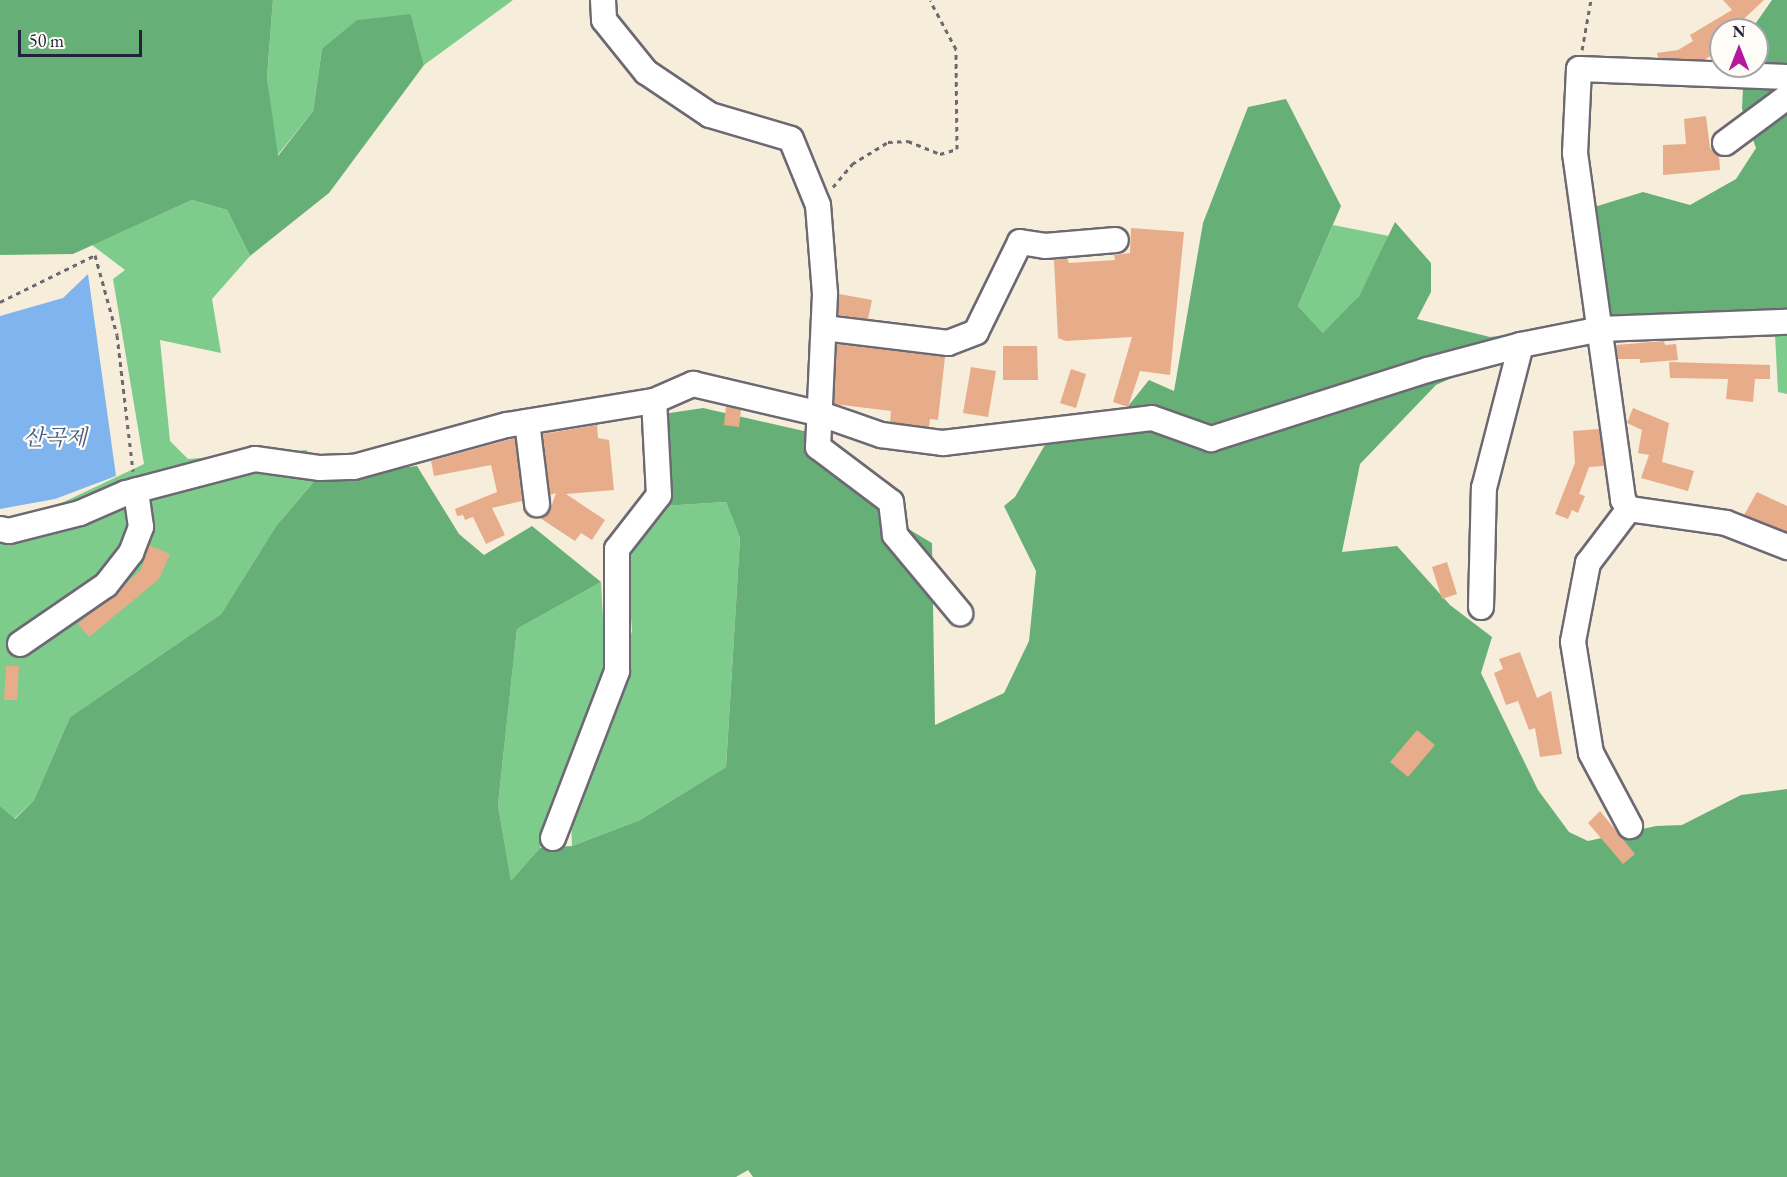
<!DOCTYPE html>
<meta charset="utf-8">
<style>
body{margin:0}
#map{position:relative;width:1787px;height:1177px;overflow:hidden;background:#f7eddb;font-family:"EB Garamond","Noto Serif KR",serif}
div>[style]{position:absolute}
.green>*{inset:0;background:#7dcc8c}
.forest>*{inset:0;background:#66b078}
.water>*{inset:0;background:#80b4ee}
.building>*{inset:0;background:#e7ac89}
.path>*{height:3px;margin-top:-1.5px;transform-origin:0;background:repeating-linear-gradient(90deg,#6d6973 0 4.5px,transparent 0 9px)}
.roads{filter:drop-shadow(2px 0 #6d6973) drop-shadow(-2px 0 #6d6973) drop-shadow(0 2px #6d6973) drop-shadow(0 -2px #6d6973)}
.minor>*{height:24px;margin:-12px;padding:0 12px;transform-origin:12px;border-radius:12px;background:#fff}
span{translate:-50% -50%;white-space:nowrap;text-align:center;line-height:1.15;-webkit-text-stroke:4.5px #fdfcf7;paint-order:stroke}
.water-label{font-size:22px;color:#485c83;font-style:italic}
.north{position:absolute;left:1709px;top:18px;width:60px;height:60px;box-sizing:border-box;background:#fdfcf7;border:2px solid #a5a5ac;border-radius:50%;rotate:0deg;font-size:16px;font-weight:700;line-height:24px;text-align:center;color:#22223b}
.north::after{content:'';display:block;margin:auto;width:21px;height:27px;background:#b5179e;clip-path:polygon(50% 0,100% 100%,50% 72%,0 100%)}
.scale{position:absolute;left:18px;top:30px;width:124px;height:27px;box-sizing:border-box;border:3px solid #22223b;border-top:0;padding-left:8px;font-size:18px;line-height:21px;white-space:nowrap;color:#22223b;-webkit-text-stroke:4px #fdfcf7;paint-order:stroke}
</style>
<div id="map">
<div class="green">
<i style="clip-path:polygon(273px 0,513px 0,424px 65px,411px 14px,322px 49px,313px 111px,277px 156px,267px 77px)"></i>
<i style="clip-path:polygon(192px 200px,227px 210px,250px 256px,212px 299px,221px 353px,160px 340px,170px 441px,188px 459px,307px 450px,317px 478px,276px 526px,221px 614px,70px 717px,34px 800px,14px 819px,0 806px,0 532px,144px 464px,113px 279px,125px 270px,92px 245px)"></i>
<i style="clip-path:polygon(1333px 225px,1389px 236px,1359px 296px,1324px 334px,1298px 306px)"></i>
<i style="clip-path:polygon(1775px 334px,1787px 336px,1787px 394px,1778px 392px)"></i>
<i style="clip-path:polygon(726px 502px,740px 538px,726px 767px,640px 820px,572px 846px,571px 820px,632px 631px,626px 553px,663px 506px)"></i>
<i style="clip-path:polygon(601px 582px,606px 673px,540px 848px,511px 882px,498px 805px,517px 629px)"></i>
</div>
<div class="forest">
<i style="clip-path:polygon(0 0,273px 0,267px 77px,278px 156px,313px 111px,322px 49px,357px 20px,411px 14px,424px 65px,329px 193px,250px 256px,227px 210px,192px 200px,73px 254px,0 255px)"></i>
<i style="clip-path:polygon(1772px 0,1787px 0,1787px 336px,1687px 316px,1590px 317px,1591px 208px,1643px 192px,1690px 205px,1736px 179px,1756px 148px,1742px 109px,1744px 66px,1757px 66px,1757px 30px,1751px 30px)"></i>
<i style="clip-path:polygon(1286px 99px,1341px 206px,1298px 306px,1323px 333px,1359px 296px,1395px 222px,1431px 263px,1431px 292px,1417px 319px,1490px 337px,1514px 334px,1487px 362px,1436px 385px,1360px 464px,1342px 552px,1397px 546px,1450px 605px,1492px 637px,1481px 673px,1538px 790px,1569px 832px,1588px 841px,1656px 826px,1682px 825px,1741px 795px,1787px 789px,1787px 1177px,753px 1177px,748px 1170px,736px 1177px,0 1177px,0 806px,15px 819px,34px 800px,70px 717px,221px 614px,276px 526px,317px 478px,417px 466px,459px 534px,484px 555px,532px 526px,601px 582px,517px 629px,498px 805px,511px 881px,540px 848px,572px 846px,640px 820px,726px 767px,740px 538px,726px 502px,663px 506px,663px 414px,703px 408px,826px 436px,898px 497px,900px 524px,932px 543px,935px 725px,1004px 693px,1029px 641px,1036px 571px,1004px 506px,1015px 497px,1050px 436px,1121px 415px,1149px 380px,1174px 391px,1203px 223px,1248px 107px)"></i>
</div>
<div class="water">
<i style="clip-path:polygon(88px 274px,116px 476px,55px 499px,0 509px,0 316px,63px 298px)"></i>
</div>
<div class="building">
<i style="clip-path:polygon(1723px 0,1764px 0,1732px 30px,1721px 30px,1721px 49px,1704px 60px,1658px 58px,1657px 53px,1678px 50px,1693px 41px,1690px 35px,1732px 10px)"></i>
<i style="clip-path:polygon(1706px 116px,1710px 148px,1719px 156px,1720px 170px,1663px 175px,1663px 145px,1686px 144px,1684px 119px)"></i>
<i style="clip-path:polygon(1131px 228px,1184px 232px,1170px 375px,1140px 371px,1128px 407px,1113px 402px,1132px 337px,1066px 341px,1058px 338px,1054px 260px,1067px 258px,1069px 263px,1115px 260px,1114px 255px,1130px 253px)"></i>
<i style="clip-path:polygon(839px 294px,872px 300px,868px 319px,838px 315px)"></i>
<i style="clip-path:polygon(1664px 341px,1665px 345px,1676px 344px,1678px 360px,1640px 363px,1640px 359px,1618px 359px,1616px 345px)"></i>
<i style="clip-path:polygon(837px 344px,945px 357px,938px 420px,930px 419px,929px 427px,890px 422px,891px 411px,834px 404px)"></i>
<i style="clip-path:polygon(1003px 346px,1037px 346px,1038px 380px,1003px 380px)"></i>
<i style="clip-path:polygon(1669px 362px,1770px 365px,1770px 379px,1755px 379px,1753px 402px,1726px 399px,1728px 379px,1670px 378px)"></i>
<i style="clip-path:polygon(971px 367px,996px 371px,988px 417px,963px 413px)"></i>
<i style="clip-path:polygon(1071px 369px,1086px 374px,1076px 408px,1060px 403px)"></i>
<i style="clip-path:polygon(726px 406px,741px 410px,739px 427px,724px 425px)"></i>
<i style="clip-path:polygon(1633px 408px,1669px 423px,1662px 462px,1694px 471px,1688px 491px,1641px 478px,1649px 455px,1638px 453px,1642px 430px,1627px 423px)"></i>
<i style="clip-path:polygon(597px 425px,598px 438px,609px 440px,614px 490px,566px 494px,605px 520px,592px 540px,581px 533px,575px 541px,540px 518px,550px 510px,556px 493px,550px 495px,543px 434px)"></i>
<i style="clip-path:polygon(1599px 429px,1604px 466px,1589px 467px,1579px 494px,1585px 496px,1578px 513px,1572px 510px,1568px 519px,1555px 514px,1575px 463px,1573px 431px)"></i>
<i style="clip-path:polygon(515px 438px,522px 501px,492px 508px,505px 535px,486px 544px,473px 517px,465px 520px,463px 515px,457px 516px,455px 509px,497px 492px,491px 465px,434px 476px,431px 461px)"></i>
<i style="clip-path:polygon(1757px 492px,1787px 506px,1787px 532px,1744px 515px)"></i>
<i style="clip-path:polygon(149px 545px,170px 554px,159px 579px,89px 637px,78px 624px,141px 570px)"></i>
<i style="clip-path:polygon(1447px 562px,1457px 594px,1442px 599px,1432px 567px)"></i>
<i style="clip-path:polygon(1520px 652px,1537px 698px,1551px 691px,1562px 754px,1540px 757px,1535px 728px,1529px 730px,1518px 701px,1506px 705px,1494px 673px,1503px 669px,1499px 659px)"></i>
<i style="clip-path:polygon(6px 666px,19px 666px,17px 700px,4px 700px)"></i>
<i style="clip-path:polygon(1417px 730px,1435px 745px,1408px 777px,1390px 762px)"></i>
<i style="clip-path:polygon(1600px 811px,1635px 854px,1623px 864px,1588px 823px)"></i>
</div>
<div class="path">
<i style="left:1582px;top:50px;width:51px;rotate:-79.8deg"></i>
<i style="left:833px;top:187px;width:30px;rotate:-50deg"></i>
<i style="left:852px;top:164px;width:42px;rotate:-31.4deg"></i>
<i style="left:888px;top:142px;width:20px;rotate:-3deg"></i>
<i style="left:908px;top:141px;width:35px;rotate:22deg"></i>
<i style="left:940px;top:154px;width:18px;rotate:-16deg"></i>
<i style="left:957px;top:149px;width:100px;rotate:-90.6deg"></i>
<i style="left:956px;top:49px;width:55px;rotate:-118deg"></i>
<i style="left:0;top:302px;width:106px;rotate:-26.3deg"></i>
<i style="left:95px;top:255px;width:83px;rotate:74.6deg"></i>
<i style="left:117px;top:335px;width:137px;rotate:83.3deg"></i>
</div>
<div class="roads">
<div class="minor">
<i style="left:603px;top:0;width:20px;rotate:87deg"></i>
<i style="left:604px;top:20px;width:67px;rotate:51.1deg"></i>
<i style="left:646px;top:72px;width:77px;rotate:33.9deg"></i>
<i style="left:710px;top:115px;width:84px;rotate:16.5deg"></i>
<i style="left:791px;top:139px;width:71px;rotate:67.8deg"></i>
<i style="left:818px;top:205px;width:89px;rotate:85.5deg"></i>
<i style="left:825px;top:294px;width:153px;rotate:92.6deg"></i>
<i style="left:818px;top:447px;width:91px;rotate:37deg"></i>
<i style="left:891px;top:502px;width:33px;rotate:83deg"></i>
<i style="left:895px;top:535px;width:102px;rotate:50.2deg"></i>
<i style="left:1787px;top:77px;width:208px;rotate:-177.8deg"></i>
<i style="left:1579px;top:69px;width:84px;rotate:92.7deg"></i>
<i style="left:1575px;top:153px;width:350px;rotate:82.1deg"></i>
<i style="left:1623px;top:500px;width:11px;rotate:56deg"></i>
<i style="left:1629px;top:509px;width:98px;rotate:8.2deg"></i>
<i style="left:1726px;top:523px;width:66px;rotate:21.5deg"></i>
<i style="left:1725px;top:143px;width:77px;rotate:-36.6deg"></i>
<i style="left:824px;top:328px;width:125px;rotate:6.9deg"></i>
<i style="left:948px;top:343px;width:30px;rotate:-21deg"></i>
<i style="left:976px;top:332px;width:100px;rotate:-63.9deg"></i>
<i style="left:1020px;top:242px;width:25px;rotate:9deg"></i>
<i style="left:1045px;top:246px;width:71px;rotate:-4.8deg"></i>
<i style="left:527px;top:422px;width:83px;rotate:83deg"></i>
<i style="left:1629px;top:509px;width:68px;rotate:127.2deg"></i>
<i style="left:1588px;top:563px;width:80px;rotate:100.8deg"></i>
<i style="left:1573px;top:642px;width:112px;rotate:80.8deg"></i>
<i style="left:1591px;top:753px;width:83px;rotate:61.9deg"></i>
<i style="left:0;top:529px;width:9px;rotate:13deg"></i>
<i style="left:9px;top:531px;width:73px;rotate:-14.2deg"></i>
<i style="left:80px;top:513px;width:50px;rotate:-23.5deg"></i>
<i style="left:126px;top:493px;width:133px;rotate:-14.8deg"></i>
<i style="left:255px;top:459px;width:66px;rotate:7.9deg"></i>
<i style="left:320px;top:468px;width:34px;rotate:-2deg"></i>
<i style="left:354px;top:467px;width:159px;rotate:-15.4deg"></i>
<i style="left:507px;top:425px;width:149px;rotate:-9.3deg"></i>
<i style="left:654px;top:401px;width:43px;rotate:-23.6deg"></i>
<i style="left:693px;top:384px;width:131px;rotate:13.2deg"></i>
<i style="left:821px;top:414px;width:64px;rotate:19.3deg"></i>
<i style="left:881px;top:435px;width:63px;rotate:7.4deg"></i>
<i style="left:943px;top:443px;width:210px;rotate:-6.8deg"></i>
<i style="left:1152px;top:418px;width:63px;rotate:19.6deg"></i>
<i style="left:1211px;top:439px;width:227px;rotate:-17.7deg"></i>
<i style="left:1427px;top:370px;width:97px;rotate:-14.9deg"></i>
<i style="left:1521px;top:345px;width:82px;rotate:-11.3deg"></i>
<i style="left:1601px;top:329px;width:186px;rotate:-2.2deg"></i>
<i style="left:1481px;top:607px;width:119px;rotate:-88.6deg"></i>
<i style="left:1484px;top:488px;width:148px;rotate:-75.5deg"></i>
<i style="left:20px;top:644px;width:104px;rotate:-34.5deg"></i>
<i style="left:106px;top:585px;width:41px;rotate:-52deg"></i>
<i style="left:131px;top:553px;width:28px;rotate:-69deg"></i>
<i style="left:141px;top:527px;width:37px;rotate:-98deg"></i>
<i style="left:553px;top:838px;width:179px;rotate:-69deg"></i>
<i style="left:617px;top:671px;width:122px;rotate:-90deg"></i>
<i style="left:617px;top:549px;width:68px;rotate:-52.1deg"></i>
<i style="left:659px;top:495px;width:94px;rotate:-93deg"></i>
</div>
</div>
<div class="water-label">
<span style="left:55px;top:438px">산곡제</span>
</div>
<div class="north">N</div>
<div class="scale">50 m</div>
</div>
